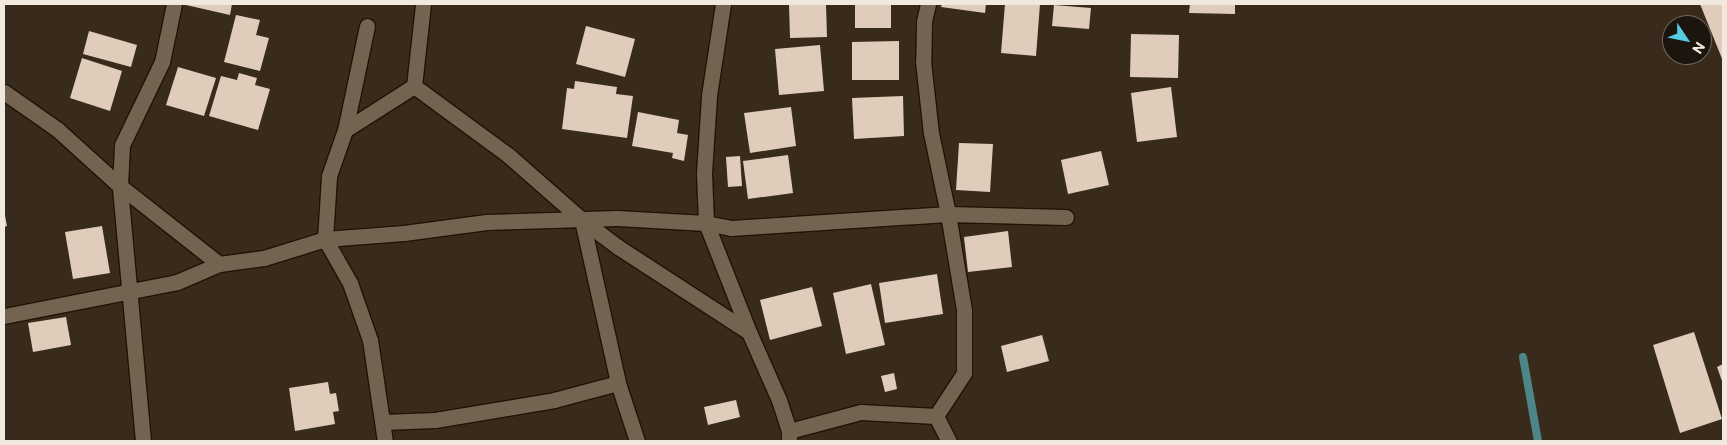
<!DOCTYPE html>
<style>
body{margin:0}
#map{position:relative;width:1727px;height:445px;overflow:hidden;background:#382b1b;font-family:Commissioner,sans-serif}
div>[style]{position:absolute}
.stream>*{height:8px;margin:-4px;padding:0 4px;transform-origin:4px;border-radius:4px;background:#4e8588}
.building>*{inset:0;background:#e0ccbb}
.roads{filter:drop-shadow(1px 0 #1f1305) drop-shadow(-1px 0 #1f1305) drop-shadow(0 1px #1f1305) drop-shadow(0 -1px #1f1305)}
.minor>*{height:15px;margin:-7.5px;padding:0 7.5px;transform-origin:7.5px;border-radius:7.5px;background:#736452}
span{translate:-50% -50%;white-space:nowrap;text-align:center;line-height:1.15;-webkit-text-stroke:5px #1b150e;paint-order:stroke}
.frame{position:absolute;inset:0;border:5px solid #f1e8de;pointer-events:none}
.north{position:absolute;left:1662px;top:15px;width:50px;height:50px;box-sizing:border-box;background:#1b150e;border:1px solid #716961;border-radius:50%;rotate:124deg;font-size:14px;font-weight:700;line-height:20px;text-align:center;color:#f1e8de}
.north::after{content:'';display:block;margin:auto;width:18px;height:22px;background:#55cae0;clip-path:polygon(50% 0,100% 100%,50% 72%,0 100%)}
</style>
<div id="map">
<div class="stream">
<i style="left:1523px;top:357px;width:85px;rotate:79.9deg"></i>
</div>
<div class="building">
<i style="clip-path:polygon(186px 4px,232px 4px,230px 15px,186px 5px)"></i>
<i style="clip-path:polygon(789px 4px,826px 4px,827px 37px,790px 38px)"></i>
<i style="clip-path:polygon(855px 4px,891px 4px,891px 28px,855px 28px)"></i>
<i style="clip-path:polygon(942px 4px,986px 4px,985px 13px,941px 7px)"></i>
<i style="clip-path:polygon(1005px 4px,1040px 4px,1036px 56px,1001px 53px)"></i>
<i style="clip-path:polygon(1190px 4px,1235px 4px,1235px 14px,1189px 13px)"></i>
<i style="clip-path:polygon(1700px 4px,1723px 4px,1723px 61px)"></i>
<i style="clip-path:polygon(1054px 5px,1091px 8px,1089px 29px,1052px 26px)"></i>
<i style="clip-path:polygon(236px 15px,260px 20px,256px 35px,269px 38px,260px 71px,224px 62px)"></i>
<i style="clip-path:polygon(586px 26px,635px 39px,625px 77px,576px 64px)"></i>
<i style="clip-path:polygon(89px 31px,137px 45px,131px 67px,83px 54px)"></i>
<i style="clip-path:polygon(1131px 34px,1179px 35px,1178px 78px,1130px 77px)"></i>
<i style="clip-path:polygon(899px 41px,899px 80px,852px 80px,852px 42px)"></i>
<i style="clip-path:polygon(820px 45px,824px 91px,779px 95px,775px 49px)"></i>
<i style="clip-path:polygon(82px 58px,122px 71px,110px 111px,70px 98px)"></i>
<i style="clip-path:polygon(178px 67px,216px 78px,204px 116px,166px 105px)"></i>
<i style="clip-path:polygon(239px 73px,257px 78px,255px 85px,270px 89px,258px 130px,209px 116px,221px 76px,237px 80px)"></i>
<i style="clip-path:polygon(575px 81px,617px 87px,616px 94px,633px 96px,627px 138px,562px 129px,567px 88px,574px 89px)"></i>
<i style="clip-path:polygon(1171px 87px,1177px 137px,1137px 142px,1131px 93px)"></i>
<i style="clip-path:polygon(903px 96px,904px 136px,854px 139px,852px 98px)"></i>
<i style="clip-path:polygon(791px 107px,796px 146px,750px 153px,744px 113px)"></i>
<i style="clip-path:polygon(638px 112px,679px 120px,677px 133px,688px 135px,684px 161px,672px 158px,673px 153px,632px 146px)"></i>
<i style="clip-path:polygon(959px 143px,993px 144px,990px 192px,956px 190px)"></i>
<i style="clip-path:polygon(1101px 151px,1109px 185px,1068px 194px,1061px 160px)"></i>
<i style="clip-path:polygon(788px 155px,793px 193px,748px 199px,743px 161px)"></i>
<i style="clip-path:polygon(740px 156px,742px 186px,728px 187px,726px 157px)"></i>
<i style="clip-path:polygon(4px 210px,7px 226px,4px 227px)"></i>
<i style="clip-path:polygon(102px 226px,110px 273px,73px 279px,65px 232px)"></i>
<i style="clip-path:polygon(1008px 231px,1012px 267px,968px 272px,964px 237px)"></i>
<i style="clip-path:polygon(937px 274px,943px 314px,885px 323px,879px 283px)"></i>
<i style="clip-path:polygon(871px 284px,885px 345px,846px 354px,833px 293px)"></i>
<i style="clip-path:polygon(812px 287px,822px 326px,770px 340px,760px 300px)"></i>
<i style="clip-path:polygon(66px 317px,71px 345px,33px 352px,28px 323px)"></i>
<i style="clip-path:polygon(1694px 332px,1722px 419px,1680px 433px,1653px 345px)"></i>
<i style="clip-path:polygon(1042px 335px,1049px 361px,1007px 372px,1001px 346px)"></i>
<i style="clip-path:polygon(1723px 364px,1723px 384px,1717px 367px)"></i>
<i style="clip-path:polygon(894px 373px,897px 389px,885px 392px,881px 376px)"></i>
<i style="clip-path:polygon(328px 382px,330px 394px,336px 393px,339px 411px,333px 412px,335px 424px,295px 431px,289px 388px)"></i>
<i style="clip-path:polygon(736px 400px,740px 417px,708px 425px,704px 407px)"></i>
</div>
<div class="roads">
<div class="minor">
<i style="left:723px;top:4px;width:93px;rotate:98.7deg"></i>
<i style="left:709px;top:96px;width:77px;rotate:93.7deg"></i>
<i style="left:704px;top:173px;width:50px;rotate:87.7deg"></i>
<i style="left:706px;top:223px;width:117px;rotate:68.5deg"></i>
<i style="left:749px;top:332px;width:74px;rotate:66.2deg"></i>
<i style="left:779px;top:400px;width:33px;rotate:72deg"></i>
<i style="left:928px;top:4px;width:18px;rotate:103deg"></i>
<i style="left:924px;top:22px;width:39px;rotate:91deg"></i>
<i style="left:923px;top:61px;width:72px;rotate:83.7deg"></i>
<i style="left:931px;top:133px;width:83px;rotate:78.1deg"></i>
<i style="left:948px;top:214px;width:97px;rotate:80.5deg"></i>
<i style="left:964px;top:310px;width:63px;rotate:90deg"></i>
<i style="left:964px;top:373px;width:51px;rotate:123.1deg"></i>
<i style="left:367px;top:26px;width:106px;rotate:101.9deg"></i>
<i style="left:345px;top:130px;width:49px;rotate:109.2deg"></i>
<i style="left:329px;top:176px;width:63px;rotate:93.6deg"></i>
<i style="left:325px;top:239px;width:51px;rotate:60.4deg"></i>
<i style="left:350px;top:283px;width:60px;rotate:70.7deg"></i>
<i style="left:370px;top:340px;width:102px;rotate:81.6deg"></i>
<i style="left:414px;top:86px;width:117px;rotate:36.3deg"></i>
<i style="left:508px;top:155px;width:98px;rotate:41.3deg"></i>
<i style="left:582px;top:220px;width:45px;rotate:36.9deg"></i>
<i style="left:618px;top:247px;width:156px;rotate:33deg"></i>
<i style="left:414px;top:86px;width:82px;rotate:-83.7deg"></i>
<i style="left:4px;top:92px;width:66px;rotate:35.1deg"></i>
<i style="left:58px;top:130px;width:84px;rotate:42.1deg"></i>
<i style="left:120px;top:186px;width:126px;rotate:38.2deg"></i>
<i style="left:345px;top:130px;width:82px;rotate:-32.5deg"></i>
<i style="left:582px;top:220px;width:167px;rotate:77.5deg"></i>
<i style="left:618px;top:383px;width:61px;rotate:71.9deg"></i>
<i style="left:4px;top:316px;width:176px;rotate:-11.1deg"></i>
<i style="left:177px;top:282px;width:46px;rotate:-23.2deg"></i>
<i style="left:219px;top:264px;width:45px;rotate:-7.6deg"></i>
<i style="left:264px;top:258px;width:64px;rotate:-17.3deg"></i>
<i style="left:325px;top:239px;width:79px;rotate:-4.3deg"></i>
<i style="left:404px;top:233px;width:83px;rotate:-7.6deg"></i>
<i style="left:486px;top:222px;width:131px;rotate:-1.7deg"></i>
<i style="left:617px;top:218px;width:89px;rotate:3.2deg"></i>
<i style="left:706px;top:223px;width:25px;rotate:11deg"></i>
<i style="left:731px;top:228px;width:217px;rotate:-3.7deg"></i>
<i style="left:948px;top:214px;width:118px;rotate:1.5deg"></i>
<i style="left:936px;top:416px;width:28px;rotate:63deg"></i>
<i style="left:383px;top:422px;width:52px;rotate:-2.2deg"></i>
<i style="left:435px;top:420px;width:121px;rotate:-9.5deg"></i>
<i style="left:554px;top:400px;width:66px;rotate:-14.9deg"></i>
<i style="left:789px;top:440px;width:9px;rotate:-90deg"></i>
<i style="left:789px;top:431px;width:74px;rotate:-14.8deg"></i>
<i style="left:861px;top:412px;width:75px;rotate:3.1deg"></i>
<i style="left:143px;top:441px;width:256px;rotate:-95.2deg"></i>
<i style="left:120px;top:186px;width:41px;rotate:-87.2deg"></i>
<i style="left:122px;top:145px;width:92px;rotate:-64.3deg"></i>
<i style="left:162px;top:62px;width:59px;rotate:-78.3deg"></i>
</div>
</div>
<div class="frame"></div>
<div class="north">N</div>
</div>
